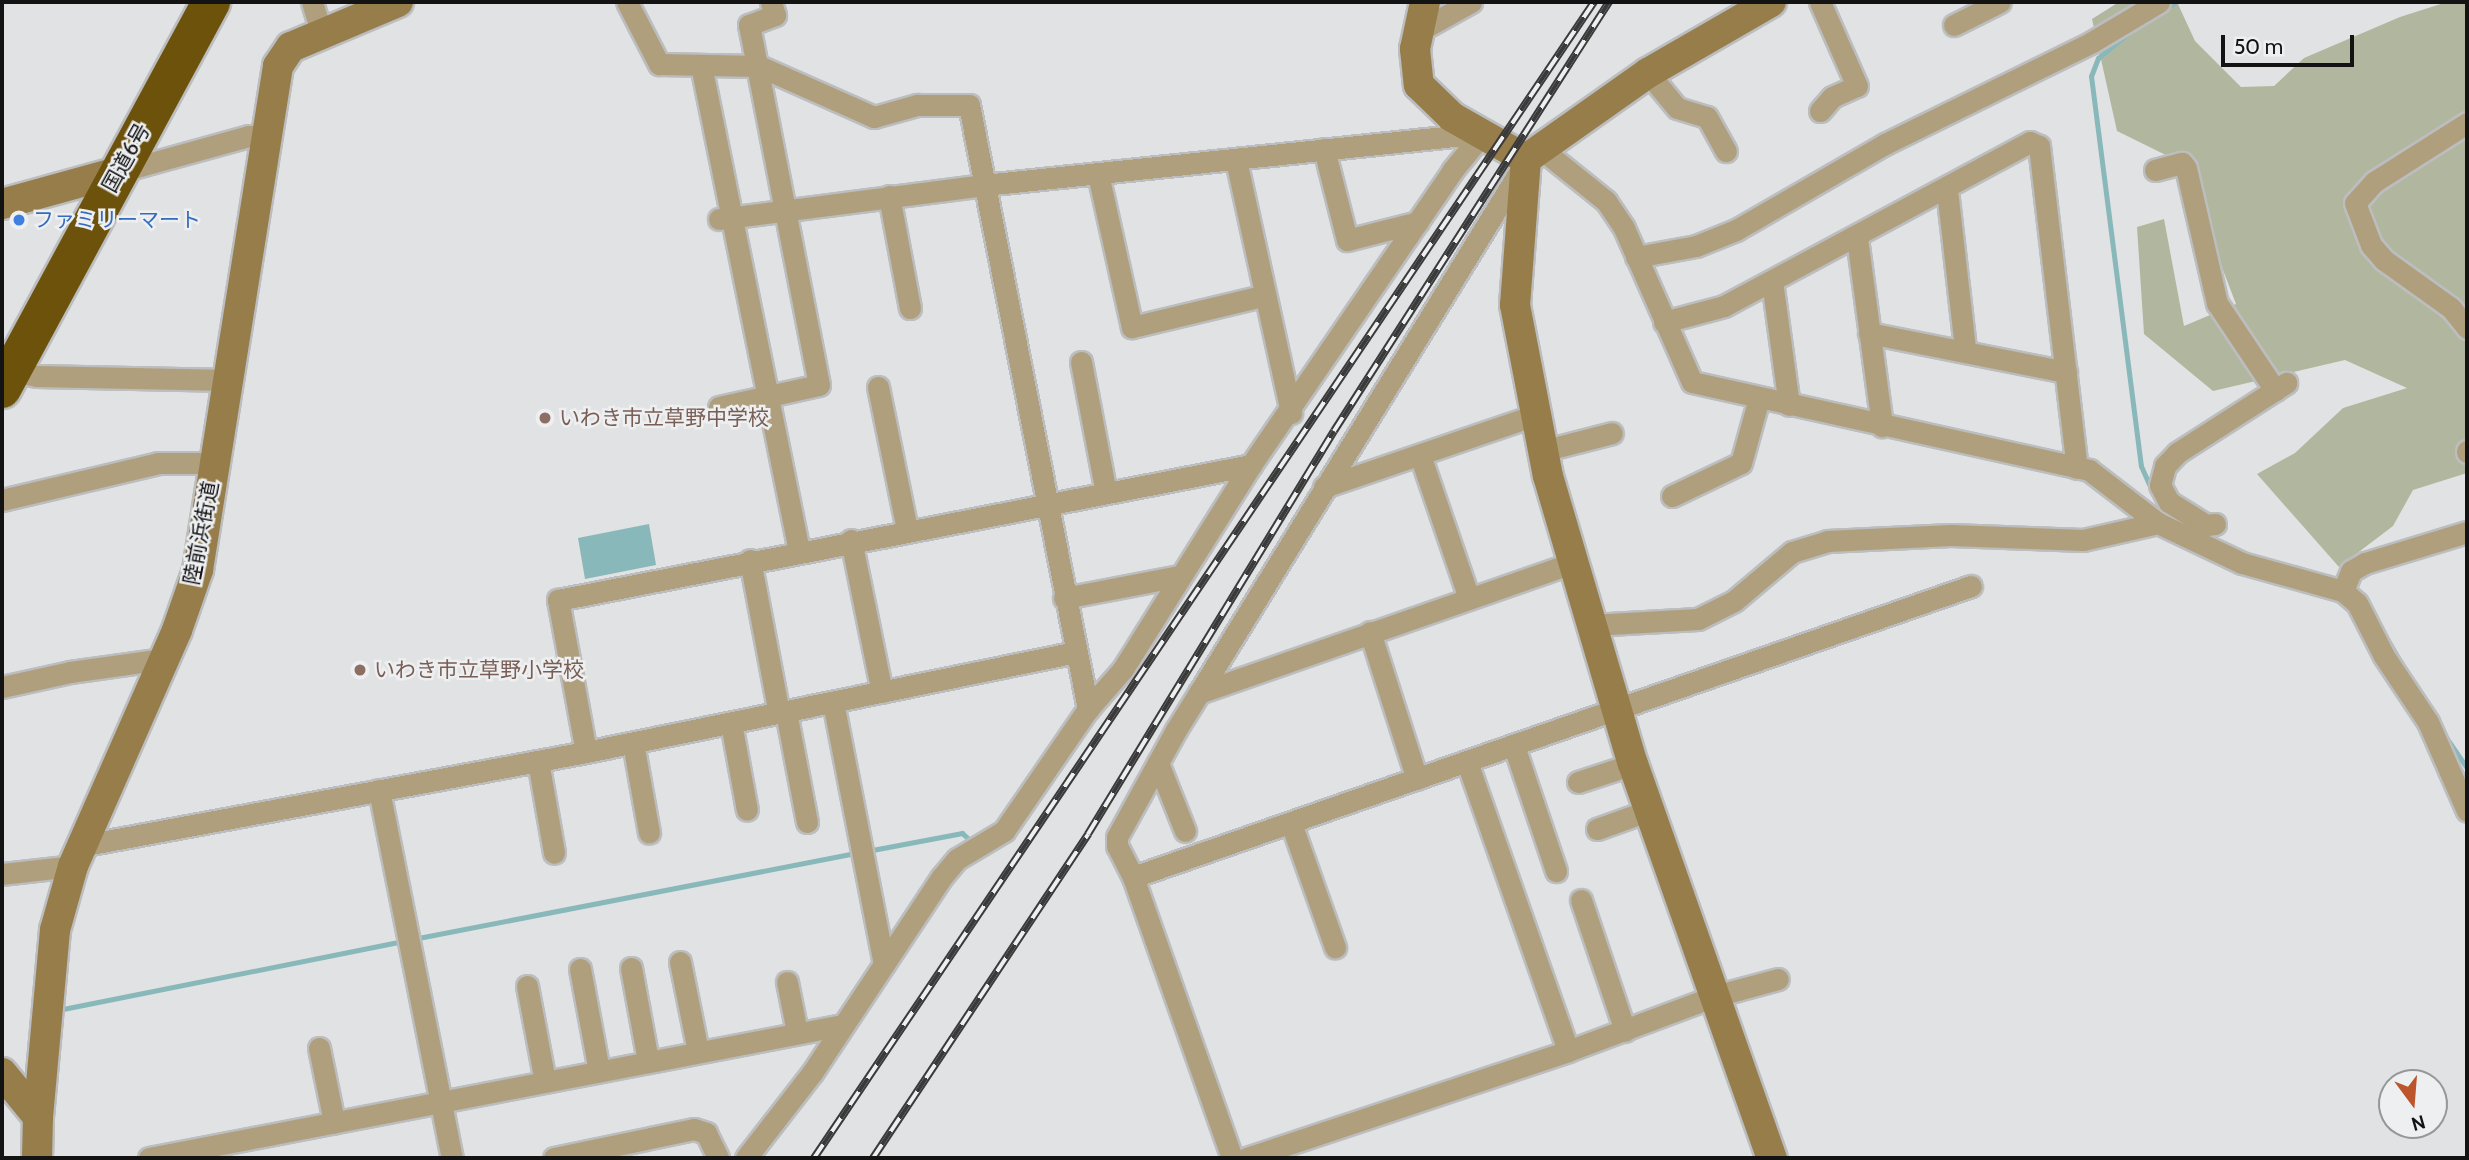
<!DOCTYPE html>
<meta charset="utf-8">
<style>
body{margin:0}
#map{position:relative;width:2469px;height:1160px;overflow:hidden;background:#e1e2e3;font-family:Cabin,"Noto Sans JP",sans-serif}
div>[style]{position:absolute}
.green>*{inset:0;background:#b1b79f}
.water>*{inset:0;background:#88b8b9}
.stream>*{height:5px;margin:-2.5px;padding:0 2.5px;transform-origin:2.5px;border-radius:2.5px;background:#88b8b9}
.roads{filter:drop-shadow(2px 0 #bcbdbe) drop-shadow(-2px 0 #bcbdbe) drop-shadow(0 2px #bcbdbe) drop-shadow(0 -2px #bcbdbe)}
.street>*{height:21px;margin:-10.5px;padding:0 10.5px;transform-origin:10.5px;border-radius:10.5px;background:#af9f7d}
.secondary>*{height:30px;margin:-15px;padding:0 15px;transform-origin:15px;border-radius:15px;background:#967d4a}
.highway>*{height:38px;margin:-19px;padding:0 19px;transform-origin:19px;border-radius:19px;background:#6d520c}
.rail>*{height:8px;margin-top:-4px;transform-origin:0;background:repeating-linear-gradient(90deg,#eeeff1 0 16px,#3a3a3b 0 32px);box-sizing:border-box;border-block:2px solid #3a3a3b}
.dots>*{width:19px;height:19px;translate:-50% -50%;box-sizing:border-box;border:4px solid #eeeff1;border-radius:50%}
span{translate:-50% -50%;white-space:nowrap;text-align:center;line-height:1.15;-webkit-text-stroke:5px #eeeff1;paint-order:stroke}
.street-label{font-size:21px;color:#131314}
.shop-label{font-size:21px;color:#366cbe}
.left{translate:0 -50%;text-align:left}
.education-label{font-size:21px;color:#785e54}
.frame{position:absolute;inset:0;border:4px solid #131314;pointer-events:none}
.north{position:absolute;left:2378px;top:1069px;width:70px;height:70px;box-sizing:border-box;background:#eeeff1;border:2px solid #969799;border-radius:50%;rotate:164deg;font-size:19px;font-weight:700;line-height:28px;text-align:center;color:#131314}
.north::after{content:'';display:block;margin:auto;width:24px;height:32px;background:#bc552c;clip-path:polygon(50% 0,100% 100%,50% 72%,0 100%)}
.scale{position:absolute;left:2221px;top:35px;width:133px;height:32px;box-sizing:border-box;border:4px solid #131314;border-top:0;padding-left:9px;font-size:21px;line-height:24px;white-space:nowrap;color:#131314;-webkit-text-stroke:5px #eeeff1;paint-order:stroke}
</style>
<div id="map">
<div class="green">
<i style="clip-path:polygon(2119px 2px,2177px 2px,2195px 41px,2241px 87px,2274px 86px,2304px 58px,2400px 17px,2447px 2px,2467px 2px,2467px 473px,2413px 490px,2393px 526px,2339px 567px,2257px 474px,2295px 453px,2343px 408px,2407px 388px,2345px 360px,2213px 391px,2144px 334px,2137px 227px,2164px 219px,2184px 326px,2236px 304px,2182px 163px,2117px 131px,2092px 19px)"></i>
</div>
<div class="water">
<i style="clip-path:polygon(649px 524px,656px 565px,585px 579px,578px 538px)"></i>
</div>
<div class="stream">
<i style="left:2164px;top:9px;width:13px;rotate:-32deg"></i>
<i style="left:2132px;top:30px;width:44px;rotate:140.5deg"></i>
<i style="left:2098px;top:58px;width:19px;rotate:111deg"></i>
<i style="left:2091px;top:76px;width:393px;rotate:82.7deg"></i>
<i style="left:2141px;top:466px;width:30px;rotate:66deg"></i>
<i style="left:2295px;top:567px;width:46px;rotate:17.7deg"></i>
<i style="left:2386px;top:637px;width:32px;rotate:60deg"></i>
<i style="left:2443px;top:733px;width:42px;rotate:55.6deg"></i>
<i style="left:867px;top:851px;width:97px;rotate:-10.7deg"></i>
<i style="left:962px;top:833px;width:12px;rotate:42deg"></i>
<i style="left:413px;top:939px;width:452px;rotate:-11deg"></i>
<i style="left:63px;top:1009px;width:347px;rotate:-11.3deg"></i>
</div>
<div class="roads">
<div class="street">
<i style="left:312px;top:2px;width:30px;rotate:73deg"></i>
<i style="left:627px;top:2px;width:70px;rotate:62.7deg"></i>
<i style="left:659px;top:64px;width:100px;rotate:1.1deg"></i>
<i style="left:759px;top:66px;width:126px;rotate:23.9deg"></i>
<i style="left:874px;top:117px;width:45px;rotate:-15.6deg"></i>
<i style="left:917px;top:105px;width:52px"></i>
<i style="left:969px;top:105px;width:616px;rotate:78.85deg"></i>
<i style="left:1954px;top:25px;width:51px;rotate:-26.6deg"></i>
<i style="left:1417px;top:32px;width:62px;rotate:-29.1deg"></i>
<i style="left:701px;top:65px;width:495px;rotate:78.6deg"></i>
<i style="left:1648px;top:73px;width:45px;rotate:50.4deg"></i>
<i style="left:1677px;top:108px;width:31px;rotate:17deg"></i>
<i style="left:1707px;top:117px;width:39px;rotate:61deg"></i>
<i style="left:1820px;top:111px;width:18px;rotate:-49deg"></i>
<i style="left:1832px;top:97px;width:27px;rotate:-24deg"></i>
<i style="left:1857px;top:86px;width:92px;rotate:-113.8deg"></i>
<i style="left:2467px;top:123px;width:110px;rotate:147.6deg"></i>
<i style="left:2374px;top:182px;width:28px;rotate:132deg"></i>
<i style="left:2355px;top:203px;width:45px;rotate:69.1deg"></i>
<i style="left:2371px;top:245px;width:20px;rotate:49deg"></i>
<i style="left:2384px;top:260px;width:82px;rotate:35.6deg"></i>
<i style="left:2451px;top:308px;width:26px;rotate:51deg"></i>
<i style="left:1540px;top:148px;width:85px;rotate:38.8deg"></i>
<i style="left:1606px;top:201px;width:32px;rotate:56deg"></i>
<i style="left:1624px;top:228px;width:168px;rotate:66.2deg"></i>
<i style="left:1692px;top:382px;width:407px;rotate:12.5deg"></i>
<i style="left:2089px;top:470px;width:87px;rotate:37.5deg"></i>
<i style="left:1324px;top:149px;width:94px;rotate:75.8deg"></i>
<i style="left:1347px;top:240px;width:73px;rotate:-14.2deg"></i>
<i style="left:1236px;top:160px;width:259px;rotate:77.7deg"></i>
<i style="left:2155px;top:170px;width:28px;rotate:-15deg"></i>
<i style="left:2182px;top:163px;width:6px;rotate:51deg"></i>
<i style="left:2186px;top:168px;width:139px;rotate:77.1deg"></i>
<i style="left:2217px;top:303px;width:105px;rotate:56.3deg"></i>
<i style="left:122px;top:171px;width:132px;rotate:-15.4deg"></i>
<i style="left:249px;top:136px;width:16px"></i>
<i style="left:1098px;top:174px;width:157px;rotate:77.5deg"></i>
<i style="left:1132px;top:327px;width:134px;rotate:-13.4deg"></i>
<i style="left:1947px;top:190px;width:160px;rotate:83.5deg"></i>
<i style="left:889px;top:196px;width:114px;rotate:79.4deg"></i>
<i style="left:719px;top:219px;width:267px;rotate:-7.3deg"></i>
<i style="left:984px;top:185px;width:502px;rotate:-5.95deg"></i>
<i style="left:1857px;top:238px;width:190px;rotate:82.4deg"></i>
<i style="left:1636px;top:257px;width:61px;rotate:-10.4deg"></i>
<i style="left:1696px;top:246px;width:43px;rotate:-21.8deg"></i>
<i style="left:1736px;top:230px;width:172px;rotate:-30deg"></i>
<i style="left:1885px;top:144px;width:231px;rotate:-26.2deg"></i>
<i style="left:2092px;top:42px;width:78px;rotate:-30.8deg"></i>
<i style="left:1772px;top:281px;width:125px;rotate:82.2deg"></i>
<i style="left:1664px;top:322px;width:62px;rotate:-14.9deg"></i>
<i style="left:1724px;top:306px;width:347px;rotate:-28.2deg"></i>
<i style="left:2030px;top:142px;width:10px;rotate:24deg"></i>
<i style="left:2039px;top:146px;width:324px;rotate:83.3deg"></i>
<i style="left:1869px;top:333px;width:201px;rotate:11.2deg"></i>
<i style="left:1081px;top:362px;width:133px;rotate:79.2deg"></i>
<i style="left:11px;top:371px;width:25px;rotate:11deg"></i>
<i style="left:36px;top:376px;width:193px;rotate:1.2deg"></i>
<i style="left:878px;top:387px;width:145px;rotate:78.5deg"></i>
<i style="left:719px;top:407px;width:102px;rotate:-12.4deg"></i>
<i style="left:819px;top:385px;width:367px;rotate:-101deg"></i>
<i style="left:749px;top:25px;width:28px;rotate:-21deg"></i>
<i style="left:775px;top:15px;width:14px;rotate:-107deg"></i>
<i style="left:1542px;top:451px;width:72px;rotate:-14.4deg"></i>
<i style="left:2467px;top:451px;width:1px;rotate:90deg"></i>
<i style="left:1420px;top:455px;width:151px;rotate:71.1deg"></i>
<i style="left:1324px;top:487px;width:224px;rotate:-18.8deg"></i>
<i style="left:1672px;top:496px;width:76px;rotate:-25.6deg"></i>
<i style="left:1741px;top:463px;width:67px;rotate:-74.5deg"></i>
<i style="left:2px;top:500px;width:160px;rotate:-13.3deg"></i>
<i style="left:158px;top:463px;width:55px"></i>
<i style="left:2215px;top:524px;width:9px;rotate:174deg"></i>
<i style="left:2206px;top:525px;width:44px;rotate:-148.1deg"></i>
<i style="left:2169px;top:502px;width:19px;rotate:-118deg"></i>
<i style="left:2160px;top:485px;width:20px;rotate:-75deg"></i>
<i style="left:2165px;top:466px;width:18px;rotate:-47deg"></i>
<i style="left:2177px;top:453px;width:130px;rotate:-32.7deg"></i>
<i style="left:851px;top:540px;width:155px;rotate:78.5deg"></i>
<i style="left:750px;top:560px;width:156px;rotate:79.3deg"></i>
<i style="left:2343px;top:591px;width:22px;rotate:-68deg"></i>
<i style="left:2351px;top:571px;width:16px;rotate:-30deg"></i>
<i style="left:2365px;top:563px;width:107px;rotate:-16.9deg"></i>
<i style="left:1064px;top:598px;width:117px;rotate:-10.8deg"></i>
<i style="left:1591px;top:625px;width:107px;rotate:-3.2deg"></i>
<i style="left:1698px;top:619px;width:40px;rotate:-26.6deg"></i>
<i style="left:1734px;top:601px;width:76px;rotate:-40.2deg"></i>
<i style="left:1792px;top:552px;width:37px;rotate:-17deg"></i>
<i style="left:1827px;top:541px;width:124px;rotate:-2.8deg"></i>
<i style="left:1951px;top:535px;width:132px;rotate:2.2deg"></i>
<i style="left:2083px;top:540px;width:77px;rotate:-12.8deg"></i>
<i style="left:2158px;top:523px;width:93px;rotate:25.5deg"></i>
<i style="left:2242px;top:563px;width:105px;rotate:15.5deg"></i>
<i style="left:2343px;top:591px;width:18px;rotate:41deg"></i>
<i style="left:2357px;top:603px;width:59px;rotate:63deg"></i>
<i style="left:2384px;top:656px;width:79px;rotate:56.3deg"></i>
<i style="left:2428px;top:722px;width:97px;rotate:66.3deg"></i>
<i style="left:1370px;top:632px;width:154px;rotate:72.3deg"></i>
<i style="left:2px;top:687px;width:70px;rotate:-12.4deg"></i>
<i style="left:70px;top:672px;width:93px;rotate:-8deg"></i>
<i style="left:1199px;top:693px;width:624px;rotate:-58.42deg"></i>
<i style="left:833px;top:702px;width:267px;rotate:79deg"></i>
<i style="left:786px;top:712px;width:112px;rotate:79.2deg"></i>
<i style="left:731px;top:723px;width:88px;rotate:79.6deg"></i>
<i style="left:633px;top:743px;width:91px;rotate:79.9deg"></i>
<i style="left:1514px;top:746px;width:132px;rotate:71.4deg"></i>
<i style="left:586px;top:752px;width:155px;rotate:-100.4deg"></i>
<i style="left:558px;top:600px;width:706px;rotate:-11.02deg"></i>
<i style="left:538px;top:761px;width:93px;rotate:80.1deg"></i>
<i style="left:1467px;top:762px;width:306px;rotate:70.7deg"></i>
<i style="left:1158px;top:763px;width:73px;rotate:68.3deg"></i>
<i style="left:1578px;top:782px;width:58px;rotate:-18.1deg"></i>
<i style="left:379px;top:790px;width:375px;rotate:78.8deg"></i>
<i style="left:1291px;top:823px;width:132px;rotate:70.5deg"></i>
<i style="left:1597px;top:829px;width:56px;rotate:-19.7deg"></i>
<i style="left:80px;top:846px;width:515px;rotate:-10.52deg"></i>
<i style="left:586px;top:752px;width:500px;rotate:-11.53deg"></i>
<i style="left:2px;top:874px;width:71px;rotate:-6.4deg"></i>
<i style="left:1133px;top:877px;width:887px;rotate:-19.15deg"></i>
<i style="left:1581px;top:900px;width:138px;rotate:71.4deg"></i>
<i style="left:680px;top:962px;width:91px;rotate:78.6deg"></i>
<i style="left:631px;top:968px;width:95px;rotate:79.6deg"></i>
<i style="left:580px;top:969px;width:104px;rotate:79.4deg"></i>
<i style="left:787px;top:982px;width:51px;rotate:78.7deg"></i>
<i style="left:527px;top:986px;width:97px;rotate:79.3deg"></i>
<i style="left:319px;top:1048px;width:76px;rotate:78.5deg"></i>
<i style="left:149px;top:1158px;width:706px;rotate:-10.86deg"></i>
<i style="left:554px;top:1158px;width:143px;rotate:-11.7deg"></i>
<i style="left:694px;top:1129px;width:13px;rotate:18deg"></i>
<i style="left:706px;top:1133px;width:28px;rotate:64deg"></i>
<i style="left:746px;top:1158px;width:108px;rotate:-52.2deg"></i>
<i style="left:812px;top:1073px;width:234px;rotate:-56.5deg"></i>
<i style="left:941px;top:878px;width:25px;rotate:-50deg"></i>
<i style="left:957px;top:859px;width:55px;rotate:-30.8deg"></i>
<i style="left:1004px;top:831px;width:148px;rotate:-55.5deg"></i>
<i style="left:1088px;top:709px;width:53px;rotate:-48.8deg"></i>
<i style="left:1123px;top:669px;width:241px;rotate:-57.9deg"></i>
<i style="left:1251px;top:465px;width:356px;rotate:-55.6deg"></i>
<i style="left:1452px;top:171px;width:49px;rotate:-50.8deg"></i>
<i style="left:1232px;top:1158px;width:298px;rotate:-109.4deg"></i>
<i style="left:1133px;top:877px;width:35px;rotate:-117deg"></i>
<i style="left:1117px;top:846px;width:9px;rotate:-90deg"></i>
<i style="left:1117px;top:837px;width:122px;rotate:-61.1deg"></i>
<i style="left:1176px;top:730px;width:44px;rotate:-58.1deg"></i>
<i style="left:1199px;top:693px;width:395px;rotate:-19.2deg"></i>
<i style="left:1247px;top:1158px;width:338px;rotate:-18.4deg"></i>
<i style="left:1568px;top:1051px;width:157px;rotate:-20.5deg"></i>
<i style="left:1715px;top:996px;width:65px;rotate:-15.1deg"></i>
</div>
<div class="secondary">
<i style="left:1425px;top:2px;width:48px;rotate:102deg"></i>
<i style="left:1415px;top:49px;width:36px;rotate:84deg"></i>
<i style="left:1419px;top:85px;width:46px;rotate:44.1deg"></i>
<i style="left:1452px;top:117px;width:85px;rotate:29.6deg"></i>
<i style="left:1526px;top:159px;width:146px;rotate:94.3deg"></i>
<i style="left:1515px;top:305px;width:174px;rotate:79.1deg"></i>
<i style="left:1548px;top:476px;width:300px;rotate:73.6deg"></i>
<i style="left:1633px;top:764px;width:418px;rotate:70.6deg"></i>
<i style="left:1526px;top:159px;width:149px;rotate:-35.2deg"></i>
<i style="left:1648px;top:73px;width:142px;rotate:-30deg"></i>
<i style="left:2px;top:204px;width:119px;rotate:-15.5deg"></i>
<i style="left:2px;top:1073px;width:57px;rotate:50.7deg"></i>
<i style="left:38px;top:1117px;width:41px;rotate:91.4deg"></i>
<i style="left:38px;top:1117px;width:188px;rotate:-84.8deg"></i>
<i style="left:55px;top:930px;width:66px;rotate:-74.3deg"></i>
<i style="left:73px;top:866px;width:258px;rotate:-66.2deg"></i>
<i style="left:177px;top:630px;width:64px;rotate:-70.7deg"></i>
<i style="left:198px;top:570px;width:510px;rotate:-80.98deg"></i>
<i style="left:278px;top:66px;width:23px;rotate:-56deg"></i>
<i style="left:291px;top:47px;width:116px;rotate:-22.8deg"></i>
</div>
<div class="highway">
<i style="left:2px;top:389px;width:440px;rotate:-61.6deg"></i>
</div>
</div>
<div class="rail">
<i style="left:814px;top:1158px;width:1395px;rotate:-55.99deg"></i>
<i style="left:873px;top:1158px;width:389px;rotate:-56.4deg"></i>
<i style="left:1088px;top:834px;width:472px;rotate:-58.6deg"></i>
<i style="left:1334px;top:431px;width:510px;rotate:-57.34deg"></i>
</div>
<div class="dots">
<i style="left:19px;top:220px;background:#3f7fe0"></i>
<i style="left:545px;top:418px;background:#8d6e63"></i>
<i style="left:360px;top:670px;background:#8d6e63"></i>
</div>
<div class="street-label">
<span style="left:126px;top:158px;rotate:-61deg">国道6号</span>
<span style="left:201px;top:533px;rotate:-79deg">陸前浜街道</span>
</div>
<div class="shop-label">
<span class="left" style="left:33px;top:220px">ファミリーマート</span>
</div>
<div class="education-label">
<span class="left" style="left:559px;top:418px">いわき市立草野中学校</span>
<span class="left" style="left:374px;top:670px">いわき市立草野小学校</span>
</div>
<div class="frame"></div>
<div class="north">N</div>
<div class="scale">50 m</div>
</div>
